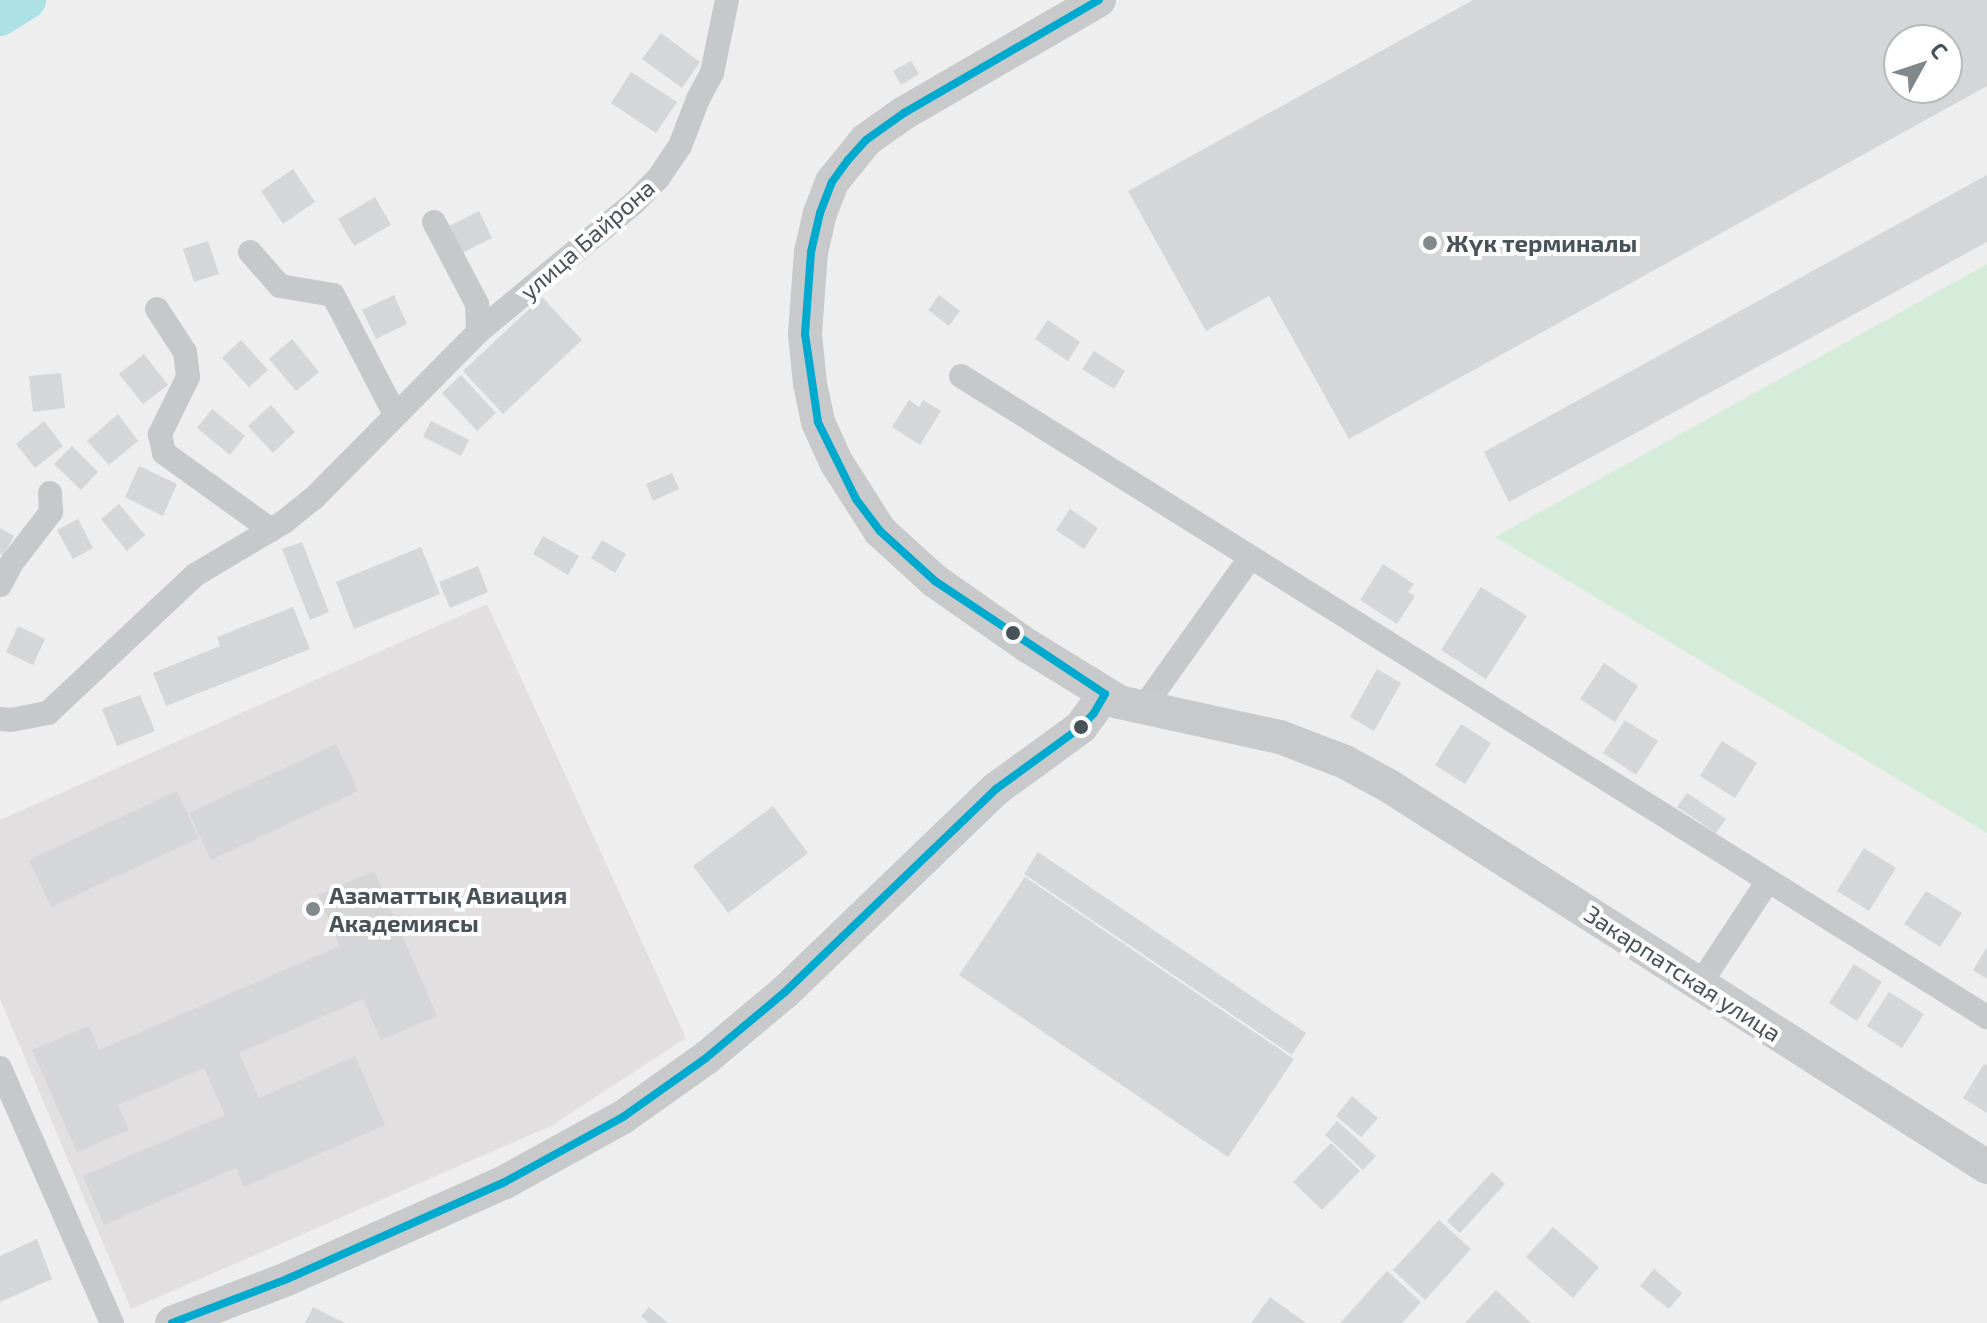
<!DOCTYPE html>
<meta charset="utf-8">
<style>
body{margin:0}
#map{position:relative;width:1987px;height:1323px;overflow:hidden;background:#efeeee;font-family:"Exo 2",sans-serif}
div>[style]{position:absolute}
.education>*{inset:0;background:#e1dfe0}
.green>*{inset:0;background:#d5ecdb}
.river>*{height:38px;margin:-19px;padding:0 19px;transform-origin:19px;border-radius:19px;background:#ace1e6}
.building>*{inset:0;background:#d5d6d7}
.street>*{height:24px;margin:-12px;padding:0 12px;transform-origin:12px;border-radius:12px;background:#c6c9ca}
.secondary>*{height:34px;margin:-17px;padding:0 17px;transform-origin:17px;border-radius:17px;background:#c7c9cb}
.bus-1>*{height:8px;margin:-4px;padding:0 4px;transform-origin:4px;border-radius:4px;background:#00a9ce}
.dots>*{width:22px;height:22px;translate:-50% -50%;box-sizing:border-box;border:4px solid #fff;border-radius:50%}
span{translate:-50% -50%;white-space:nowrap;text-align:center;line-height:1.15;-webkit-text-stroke:8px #fff;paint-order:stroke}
.street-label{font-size:24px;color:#475259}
.poi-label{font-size:24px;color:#475259;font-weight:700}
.left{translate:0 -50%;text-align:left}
.north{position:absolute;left:1883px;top:24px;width:80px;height:80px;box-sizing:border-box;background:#fff;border:2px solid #b5babd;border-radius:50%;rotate:50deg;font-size:22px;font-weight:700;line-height:32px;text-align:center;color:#475259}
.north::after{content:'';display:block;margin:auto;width:28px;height:36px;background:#82898d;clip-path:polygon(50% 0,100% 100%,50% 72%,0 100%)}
</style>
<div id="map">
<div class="education">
<i style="clip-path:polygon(487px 604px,686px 1038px,551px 1126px,131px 1309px,0 999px,0 820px)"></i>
</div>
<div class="green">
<i style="clip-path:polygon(1987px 264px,1987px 833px,1495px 537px)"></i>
</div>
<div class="river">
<i style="left:0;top:17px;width:32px;rotate:-32deg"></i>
</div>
<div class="building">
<i style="clip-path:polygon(evenodd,1473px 0,1987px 0,1987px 86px,1349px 439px,1269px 296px,1206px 331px,1128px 191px,1473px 0,1899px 40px,1947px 40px,1947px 88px,1899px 88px,1899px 40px)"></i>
<i style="clip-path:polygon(661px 33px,700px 62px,682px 88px,642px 59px)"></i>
<i style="clip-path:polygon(911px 61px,919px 74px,901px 85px,893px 71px)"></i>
<i style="clip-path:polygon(631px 72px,677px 102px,656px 133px,611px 103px)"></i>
<i style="clip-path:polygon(293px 169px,315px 202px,283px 224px,261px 191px)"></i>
<i style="clip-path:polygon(1987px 175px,1987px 242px,1509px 502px,1484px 452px)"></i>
<i style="clip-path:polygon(375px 197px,391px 225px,354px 246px,338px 219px)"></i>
<i style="clip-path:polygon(479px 211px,492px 238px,462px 253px,449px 226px)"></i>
<i style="clip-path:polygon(208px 241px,219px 274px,194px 282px,183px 249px)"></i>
<i style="clip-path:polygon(394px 295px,407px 324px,376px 339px,362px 310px)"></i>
<i style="clip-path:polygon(939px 295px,960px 311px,949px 326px,928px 310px)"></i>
<i style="clip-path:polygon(542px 297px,582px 340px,503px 414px,463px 371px)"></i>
<i style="clip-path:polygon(1048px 320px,1080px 342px,1068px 361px,1035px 339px)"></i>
<i style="clip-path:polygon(292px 339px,319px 372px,296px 391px,269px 359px)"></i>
<i style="clip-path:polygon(241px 340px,268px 370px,249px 387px,222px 358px)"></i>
<i style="clip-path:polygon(1094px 351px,1125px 371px,1114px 389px,1082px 369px)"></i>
<i style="clip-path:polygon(144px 354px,168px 385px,143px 404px,119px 374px)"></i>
<i style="clip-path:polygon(61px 373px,65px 408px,33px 412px,29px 376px)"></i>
<i style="clip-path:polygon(461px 375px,496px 413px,477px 431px,442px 393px)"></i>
<i style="clip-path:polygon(909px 400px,919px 407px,923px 400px,941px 411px,920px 445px,892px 427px)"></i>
<i style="clip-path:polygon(271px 405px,295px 432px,273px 453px,248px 426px)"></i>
<i style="clip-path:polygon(212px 409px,245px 436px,230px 455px,197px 428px)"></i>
<i style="clip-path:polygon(118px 414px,138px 441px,109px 465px,87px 441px)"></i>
<i style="clip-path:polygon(44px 421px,63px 446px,35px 468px,16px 444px)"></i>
<i style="clip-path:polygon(431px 421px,469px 440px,461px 456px,423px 437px)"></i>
<i style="clip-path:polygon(72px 446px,98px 472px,81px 490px,54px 464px)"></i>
<i style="clip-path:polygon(139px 466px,177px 484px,163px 516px,125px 497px)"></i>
<i style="clip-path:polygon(672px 473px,679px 489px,653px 501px,646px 484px)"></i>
<i style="clip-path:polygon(119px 504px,145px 535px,127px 551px,101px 519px)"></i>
<i style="clip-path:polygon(1070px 509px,1098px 528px,1084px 549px,1056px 530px)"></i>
<i style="clip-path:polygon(78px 519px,93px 548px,73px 559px,57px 530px)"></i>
<i style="clip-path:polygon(0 528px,14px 536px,3px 556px,0 554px)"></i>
<i style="clip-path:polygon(543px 536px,579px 556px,568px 575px,533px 554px)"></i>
<i style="clip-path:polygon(602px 540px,626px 554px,615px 573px,591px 558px)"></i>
<i style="clip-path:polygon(302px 542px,329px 612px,310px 620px,282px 549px)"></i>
<i style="clip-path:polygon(421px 547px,440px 594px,354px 629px,336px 582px)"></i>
<i style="clip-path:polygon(1383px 564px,1414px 584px,1408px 592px,1415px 596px,1397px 624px,1360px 600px)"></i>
<i style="clip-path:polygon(478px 566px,488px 592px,450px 608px,439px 582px)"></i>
<i style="clip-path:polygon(1481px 587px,1527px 616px,1486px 679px,1441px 650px)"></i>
<i style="clip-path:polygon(293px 607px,310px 649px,166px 706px,153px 673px,220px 646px,217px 637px)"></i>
<i style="clip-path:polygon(18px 626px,45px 639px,33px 665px,6px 652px)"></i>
<i style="clip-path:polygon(1604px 663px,1638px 686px,1615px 722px,1580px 699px)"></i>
<i style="clip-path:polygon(1377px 669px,1401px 683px,1374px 731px,1350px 717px)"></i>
<i style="clip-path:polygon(140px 695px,155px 731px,117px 746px,102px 709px)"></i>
<i style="clip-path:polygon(1625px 720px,1658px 741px,1636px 775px,1603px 753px)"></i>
<i style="clip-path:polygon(1461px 724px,1491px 743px,1465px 784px,1435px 765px)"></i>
<i style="clip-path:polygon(1722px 741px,1757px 763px,1735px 798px,1700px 776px)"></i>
<i style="clip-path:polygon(336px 744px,358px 791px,211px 860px,189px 813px)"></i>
<i style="clip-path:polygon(177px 791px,199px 838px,51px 907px,29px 860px)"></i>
<i style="clip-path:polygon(1687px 793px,1726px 819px,1716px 833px,1677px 807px)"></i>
<i style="clip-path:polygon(773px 806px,808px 853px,728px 913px,693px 866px)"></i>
<i style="clip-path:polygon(1864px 848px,1896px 868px,1869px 911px,1837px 891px)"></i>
<i style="clip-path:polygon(1038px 852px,1306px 1033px,1292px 1055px,1024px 874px)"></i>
<i style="clip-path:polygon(374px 871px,437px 1016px,381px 1040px,363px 999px,239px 1053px,259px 1098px,355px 1056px,385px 1125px,244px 1187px,236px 1168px,104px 1225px,83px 1176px,225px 1115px,204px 1068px,118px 1105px,129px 1130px,77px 1152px,32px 1050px,89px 1026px,99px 1050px,340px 946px,318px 895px)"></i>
<i style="clip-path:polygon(1025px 877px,1294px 1059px,1228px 1157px,959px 975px)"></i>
<i style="clip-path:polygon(1926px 891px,1962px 913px,1940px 947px,1904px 924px)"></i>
<i style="clip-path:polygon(1987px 947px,1987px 979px,1973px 970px)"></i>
<i style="clip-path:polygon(1854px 964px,1882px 982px,1857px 1021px,1829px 1003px)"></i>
<i style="clip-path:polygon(1889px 992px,1924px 1014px,1902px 1048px,1867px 1026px)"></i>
<i style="clip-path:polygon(1984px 1064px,1987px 1065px,1987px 1113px,1963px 1098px)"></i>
<i style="clip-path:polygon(1352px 1096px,1378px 1118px,1361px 1137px,1336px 1116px)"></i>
<i style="clip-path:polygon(1337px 1121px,1376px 1156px,1363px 1170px,1325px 1135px)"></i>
<i style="clip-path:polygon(1331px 1143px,1360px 1171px,1322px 1210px,1293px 1182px)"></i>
<i style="clip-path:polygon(1492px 1172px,1505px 1184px,1460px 1233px,1447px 1221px)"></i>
<i style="clip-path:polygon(1439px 1220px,1471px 1249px,1425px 1300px,1393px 1270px)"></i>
<i style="clip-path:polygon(1553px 1227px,1599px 1267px,1573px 1298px,1526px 1257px)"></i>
<i style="clip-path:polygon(37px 1239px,52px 1279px,0 1302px,0 1256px)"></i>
<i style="clip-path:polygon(1654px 1269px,1682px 1293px,1669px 1309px,1640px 1286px)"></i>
<i style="clip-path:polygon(1387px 1271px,1421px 1302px,1402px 1323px,1340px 1323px)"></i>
<i style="clip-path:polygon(1496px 1290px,1531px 1323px,1465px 1323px)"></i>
<i style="clip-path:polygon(1270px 1297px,1306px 1323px,1251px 1323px)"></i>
<i style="clip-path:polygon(313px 1307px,345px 1323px,305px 1323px)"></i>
<i style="clip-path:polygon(649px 1307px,668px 1323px,649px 1323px,641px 1316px)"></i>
</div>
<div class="street">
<i style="left:434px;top:222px;width:93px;rotate:62.3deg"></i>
<i style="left:477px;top:304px;width:28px;rotate:88deg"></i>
<i style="left:250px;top:252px;width:45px;rotate:48.6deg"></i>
<i style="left:280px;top:286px;width:54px;rotate:9.6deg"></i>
<i style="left:333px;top:295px;width:134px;rotate:62.5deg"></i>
<i style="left:157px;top:309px;width:51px;rotate:56.9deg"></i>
<i style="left:185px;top:352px;width:25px;rotate:83deg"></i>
<i style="left:188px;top:377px;width:64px;rotate:116.2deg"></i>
<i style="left:160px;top:434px;width:19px;rotate:78deg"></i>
<i style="left:164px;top:453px;width:132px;rotate:35.7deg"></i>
<i style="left:961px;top:376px;width:1210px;rotate:32deg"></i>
<i style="left:0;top:585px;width:24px;rotate:-62deg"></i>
<i style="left:11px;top:564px;width:66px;rotate:-52.4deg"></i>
<i style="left:51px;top:512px;width:19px;rotate:-93deg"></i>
<i style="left:1143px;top:708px;width:184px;rotate:-54.5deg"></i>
<i style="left:0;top:719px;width:11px;rotate:5deg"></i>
<i style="left:11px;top:720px;width:38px;rotate:-11deg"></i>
<i style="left:48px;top:713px;width:202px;rotate:-43.2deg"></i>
<i style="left:195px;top:575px;width:104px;rotate:-30.8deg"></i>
<i style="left:284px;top:522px;width:38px;rotate:-39deg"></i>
<i style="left:314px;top:498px;width:233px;rotate:-45.3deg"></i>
<i style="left:478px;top:332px;width:202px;rotate:-39.6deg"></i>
<i style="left:634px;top:203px;width:36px;rotate:-46deg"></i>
<i style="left:659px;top:177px;width:37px;rotate:-56deg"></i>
<i style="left:680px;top:146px;width:50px;rotate:-69deg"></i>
<i style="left:698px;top:99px;width:30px;rotate:-62deg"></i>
<i style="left:712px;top:73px;width:75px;rotate:-78.4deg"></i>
<i style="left:1700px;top:984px;width:123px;rotate:-56.6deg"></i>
<i style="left:0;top:1068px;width:279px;rotate:66.3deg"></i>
</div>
<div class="secondary">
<i style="left:1099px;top:0;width:225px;rotate:149.9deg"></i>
<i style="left:904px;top:113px;width:47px;rotate:144.6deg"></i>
<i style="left:866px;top:140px;width:54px;rotate:129deg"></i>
<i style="left:832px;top:182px;width:33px;rotate:111deg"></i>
<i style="left:820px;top:213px;width:40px;rotate:103deg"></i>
<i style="left:811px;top:252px;width:82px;rotate:94.2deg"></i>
<i style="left:805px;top:334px;width:50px;rotate:84.3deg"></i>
<i style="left:810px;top:384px;width:39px;rotate:78deg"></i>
<i style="left:818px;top:422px;width:44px;rotate:65.8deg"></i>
<i style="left:836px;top:462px;width:82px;rotate:57.5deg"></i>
<i style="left:880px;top:531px;width:74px;rotate:42.3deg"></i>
<i style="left:935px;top:581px;width:113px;rotate:35deg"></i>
<i style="left:1028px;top:646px;width:107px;rotate:31.6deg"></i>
<i style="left:1119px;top:702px;width:165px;rotate:12.3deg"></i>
<i style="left:1280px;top:737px;width:70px;rotate:21deg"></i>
<i style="left:1345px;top:762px;width:50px;rotate:28.6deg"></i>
<i style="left:1389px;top:786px;width:709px;rotate:32.5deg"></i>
<i style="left:172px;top:1323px;width:123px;rotate:-20.9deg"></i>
<i style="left:287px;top:1279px;width:236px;rotate:-24deg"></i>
<i style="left:503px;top:1183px;width:137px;rotate:-28.8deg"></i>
<i style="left:623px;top:1117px;width:102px;rotate:-35.4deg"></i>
<i style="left:706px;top:1058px;width:103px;rotate:-39.9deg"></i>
<i style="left:785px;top:992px;width:293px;rotate:-43.9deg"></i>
<i style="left:996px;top:789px;width:105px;rotate:-36.1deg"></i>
<i style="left:1081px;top:727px;width:41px;rotate:-54deg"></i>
</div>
<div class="bus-1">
<i style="left:172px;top:1323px;width:123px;rotate:-20.9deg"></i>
<i style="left:287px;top:1279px;width:236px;rotate:-24deg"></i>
<i style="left:503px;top:1183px;width:137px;rotate:-28.8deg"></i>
<i style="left:623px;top:1117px;width:102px;rotate:-35.4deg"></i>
<i style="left:706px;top:1058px;width:103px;rotate:-39.9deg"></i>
<i style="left:785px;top:992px;width:293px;rotate:-43.9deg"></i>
<i style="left:996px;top:789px;width:105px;rotate:-36.1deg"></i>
<i style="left:1081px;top:727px;width:19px;rotate:-47deg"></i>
<i style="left:1094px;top:713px;width:22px;rotate:-60deg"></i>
<i style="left:1105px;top:694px;width:204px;rotate:-146.4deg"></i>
<i style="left:935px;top:581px;width:74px;rotate:-137.7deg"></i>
<i style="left:880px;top:531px;width:40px;rotate:-127deg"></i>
<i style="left:856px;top:499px;width:86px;rotate:-116.3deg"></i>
<i style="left:818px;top:422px;width:89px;rotate:-98.4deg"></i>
<i style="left:805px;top:334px;width:82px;rotate:-85.8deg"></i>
<i style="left:811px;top:252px;width:40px;rotate:-77deg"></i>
<i style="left:820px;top:213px;width:33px;rotate:-69deg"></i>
<i style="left:832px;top:182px;width:27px;rotate:-54deg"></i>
<i style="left:848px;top:160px;width:27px;rotate:-48deg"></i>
<i style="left:866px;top:140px;width:47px;rotate:-35.4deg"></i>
<i style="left:904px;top:113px;width:225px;rotate:-30.1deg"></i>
</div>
<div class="dots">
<i style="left:1430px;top:243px;background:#82898d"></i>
<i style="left:1013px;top:633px;background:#475259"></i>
<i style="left:1081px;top:727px;background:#475259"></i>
<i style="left:313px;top:909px;background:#82898d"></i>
</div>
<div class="street-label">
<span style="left:587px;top:239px;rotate:-41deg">улица Байрона</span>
<span style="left:1683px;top:973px;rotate:33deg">Закарпатская улица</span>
</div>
<div class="poi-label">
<span class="left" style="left:1446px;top:243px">Жүк терминалы</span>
<span class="left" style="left:329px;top:909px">Азаматтық Авиация<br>Академиясы</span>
</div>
<div class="north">С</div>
</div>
